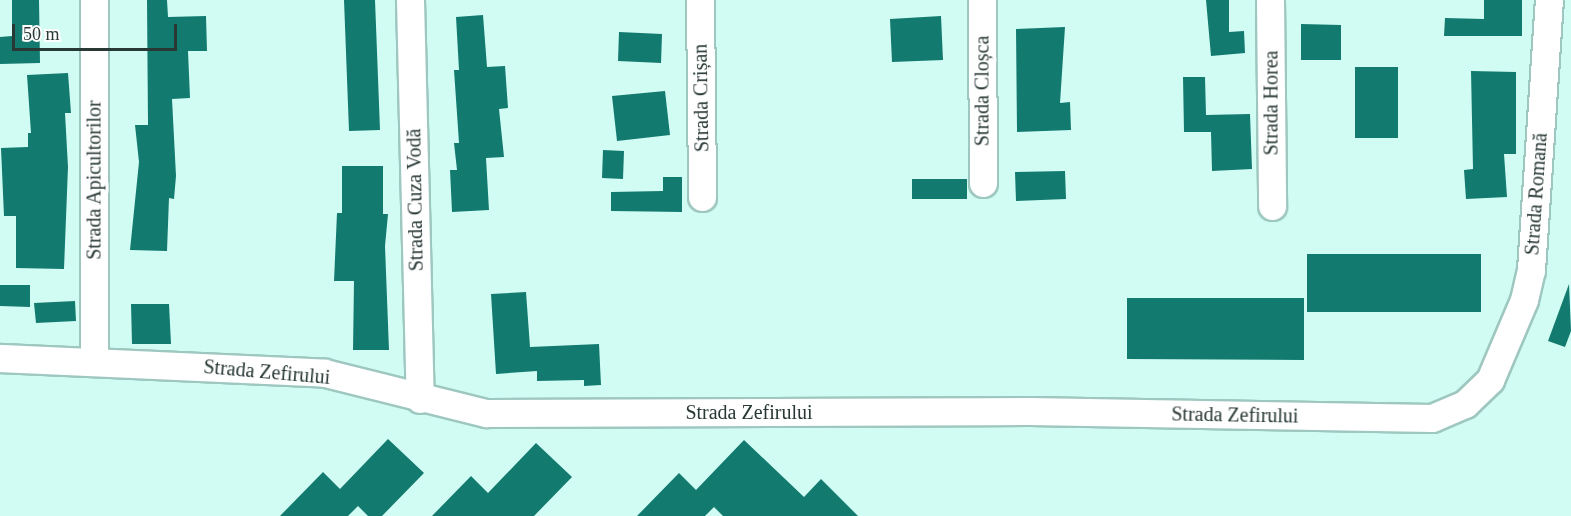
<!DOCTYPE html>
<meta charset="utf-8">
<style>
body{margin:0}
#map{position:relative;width:1571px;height:516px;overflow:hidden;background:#d1fcf4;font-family:Georgia,serif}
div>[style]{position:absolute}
.building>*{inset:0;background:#127a6f}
.roads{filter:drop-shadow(2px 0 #9ec7c0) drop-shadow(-2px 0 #9ec7c0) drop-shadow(0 2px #9ec7c0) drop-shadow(0 -2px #9ec7c0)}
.minor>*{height:27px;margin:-13.5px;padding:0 13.5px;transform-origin:13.5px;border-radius:13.5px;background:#fff}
span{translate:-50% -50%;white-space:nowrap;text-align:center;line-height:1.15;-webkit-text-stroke:6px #fefefe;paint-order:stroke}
.street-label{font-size:20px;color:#273835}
.scale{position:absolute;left:12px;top:24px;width:165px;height:27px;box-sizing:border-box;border:3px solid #273835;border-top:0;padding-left:8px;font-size:18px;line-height:21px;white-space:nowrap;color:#273835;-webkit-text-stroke:4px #fefefe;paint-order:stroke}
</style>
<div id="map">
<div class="building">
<i style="clip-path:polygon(12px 0,39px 0,40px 63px,0 64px,0 37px,12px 36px)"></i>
<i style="clip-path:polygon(147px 0,167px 0,168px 17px,206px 16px,207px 51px,188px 51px,190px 98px,172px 99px,176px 176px,174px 199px,169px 198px,167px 251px,130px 250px,139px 162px,135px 125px,148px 125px)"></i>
<i style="clip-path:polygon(344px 0,375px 0,380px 130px,349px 131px)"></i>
<i style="clip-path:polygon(1206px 0,1229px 0,1229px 32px,1244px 31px,1245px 53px,1211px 56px)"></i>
<i style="clip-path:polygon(1484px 0,1522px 0,1522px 36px,1444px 36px,1445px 18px,1484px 19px)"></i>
<i style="clip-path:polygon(483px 15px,487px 67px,505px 66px,508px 108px,499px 109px,504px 157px,486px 158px,489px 210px,452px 212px,450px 170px,457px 170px,454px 143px,459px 143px,454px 70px,459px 70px,456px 17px)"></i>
<i style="clip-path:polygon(941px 16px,943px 60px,892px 62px,890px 19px)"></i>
<i style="clip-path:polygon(1301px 24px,1341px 25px,1341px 60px,1301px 60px)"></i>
<i style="clip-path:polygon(1065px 27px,1060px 103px,1070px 102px,1071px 130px,1017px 132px,1016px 29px)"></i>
<i style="clip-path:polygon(619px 32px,662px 34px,661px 63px,618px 61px)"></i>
<i style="clip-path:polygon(1355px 67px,1398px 67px,1398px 138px,1355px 138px)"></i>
<i style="clip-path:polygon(1471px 71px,1516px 72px,1516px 154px,1504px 154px,1507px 197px,1466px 199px,1464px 170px,1473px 169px)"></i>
<i style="clip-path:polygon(68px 73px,71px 113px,65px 113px,68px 167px,64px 269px,16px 268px,16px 216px,4px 216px,1px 148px,28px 147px,28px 133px,31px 133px,27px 75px)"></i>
<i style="clip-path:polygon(1183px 77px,1205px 77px,1206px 115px,1250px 114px,1252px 169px,1212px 171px,1211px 132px,1184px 132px)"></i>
<i style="clip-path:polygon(665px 91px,670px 135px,617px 141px,612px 96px)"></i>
<i style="clip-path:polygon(603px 150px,624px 151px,623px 179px,602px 178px)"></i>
<i style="clip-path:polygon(342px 166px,383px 166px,383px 214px,388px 214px,385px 246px,389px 350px,353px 350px,354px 281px,334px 281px,337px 213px,342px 213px)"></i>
<i style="clip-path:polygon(1065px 171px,1066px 199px,1016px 201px,1015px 172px)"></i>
<i style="clip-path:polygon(663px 177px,682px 177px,682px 212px,611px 211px,611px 192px,663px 191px)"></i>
<i style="clip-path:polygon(912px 179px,967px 179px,967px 199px,912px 199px)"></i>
<i style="clip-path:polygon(1307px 254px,1481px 254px,1481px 312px,1307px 312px)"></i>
<i style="clip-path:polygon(1569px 284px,1571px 331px,1565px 347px,1548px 341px)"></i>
<i style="clip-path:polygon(0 285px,30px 285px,30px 307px,0 306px)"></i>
<i style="clip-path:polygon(526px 292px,530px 347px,599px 344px,601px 385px,584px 386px,584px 380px,537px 381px,537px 371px,496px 374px,491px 294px)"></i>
<i style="clip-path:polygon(1127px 298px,1304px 298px,1304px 360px,1127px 359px)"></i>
<i style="clip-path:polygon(75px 301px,76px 321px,36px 323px,34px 303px)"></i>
<i style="clip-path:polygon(131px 304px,169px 304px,171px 344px,132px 344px)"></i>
<i style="clip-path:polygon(388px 439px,424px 473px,382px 516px,368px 516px,358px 506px,348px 516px,280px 516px,323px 472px,340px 489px)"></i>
<i style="clip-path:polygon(744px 440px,804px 497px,821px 479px,858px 516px,723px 516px,714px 507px,705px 516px,637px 516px,679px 473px,696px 490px)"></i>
<i style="clip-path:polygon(536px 443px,572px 477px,534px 516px,432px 516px,471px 476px,488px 493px)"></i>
</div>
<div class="roads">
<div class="minor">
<i style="left:410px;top:0;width:399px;rotate:88.6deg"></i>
<i style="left:700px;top:0;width:197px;rotate:89.4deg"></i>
<i style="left:982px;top:0;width:183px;rotate:89.7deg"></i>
<i style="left:1270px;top:0;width:206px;rotate:89.4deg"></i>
<i style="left:0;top:358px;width:325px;rotate:2.6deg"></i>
<i style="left:325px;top:373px;width:166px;rotate:14deg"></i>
<i style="left:486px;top:413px;width:543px;rotate:-0.21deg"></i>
<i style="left:1029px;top:411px;width:403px;rotate:1deg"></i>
<i style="left:1432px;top:418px;width:36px;rotate:-23deg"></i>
<i style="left:1465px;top:404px;width:35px;rotate:-44deg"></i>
<i style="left:1490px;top:380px;width:87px;rotate:-67deg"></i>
<i style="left:1524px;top:300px;width:31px;rotate:-77deg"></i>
<i style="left:1531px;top:270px;width:271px;rotate:-86.2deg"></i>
<i style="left:94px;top:360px;width:360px;rotate:-90deg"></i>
</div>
</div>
<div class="street-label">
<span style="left:982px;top:91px;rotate:-90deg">Strada Cloșca</span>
<span style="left:701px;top:98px;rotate:-91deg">Strada Crișan</span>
<span style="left:1271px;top:103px;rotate:-90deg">Strada Horea</span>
<span style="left:94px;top:180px;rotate:-90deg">Strada Apicultorilor</span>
<span style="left:1536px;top:194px;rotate:-86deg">Strada Romană</span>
<span style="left:415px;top:200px;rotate:-91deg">Strada Cuza Vodă</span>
<span style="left:267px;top:372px;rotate:5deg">Strada Zefirului</span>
<span style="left:749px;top:412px">Strada Zefirului</span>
<span style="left:1235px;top:415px;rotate:1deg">Strada Zefirului</span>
</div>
<div class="scale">50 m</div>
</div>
